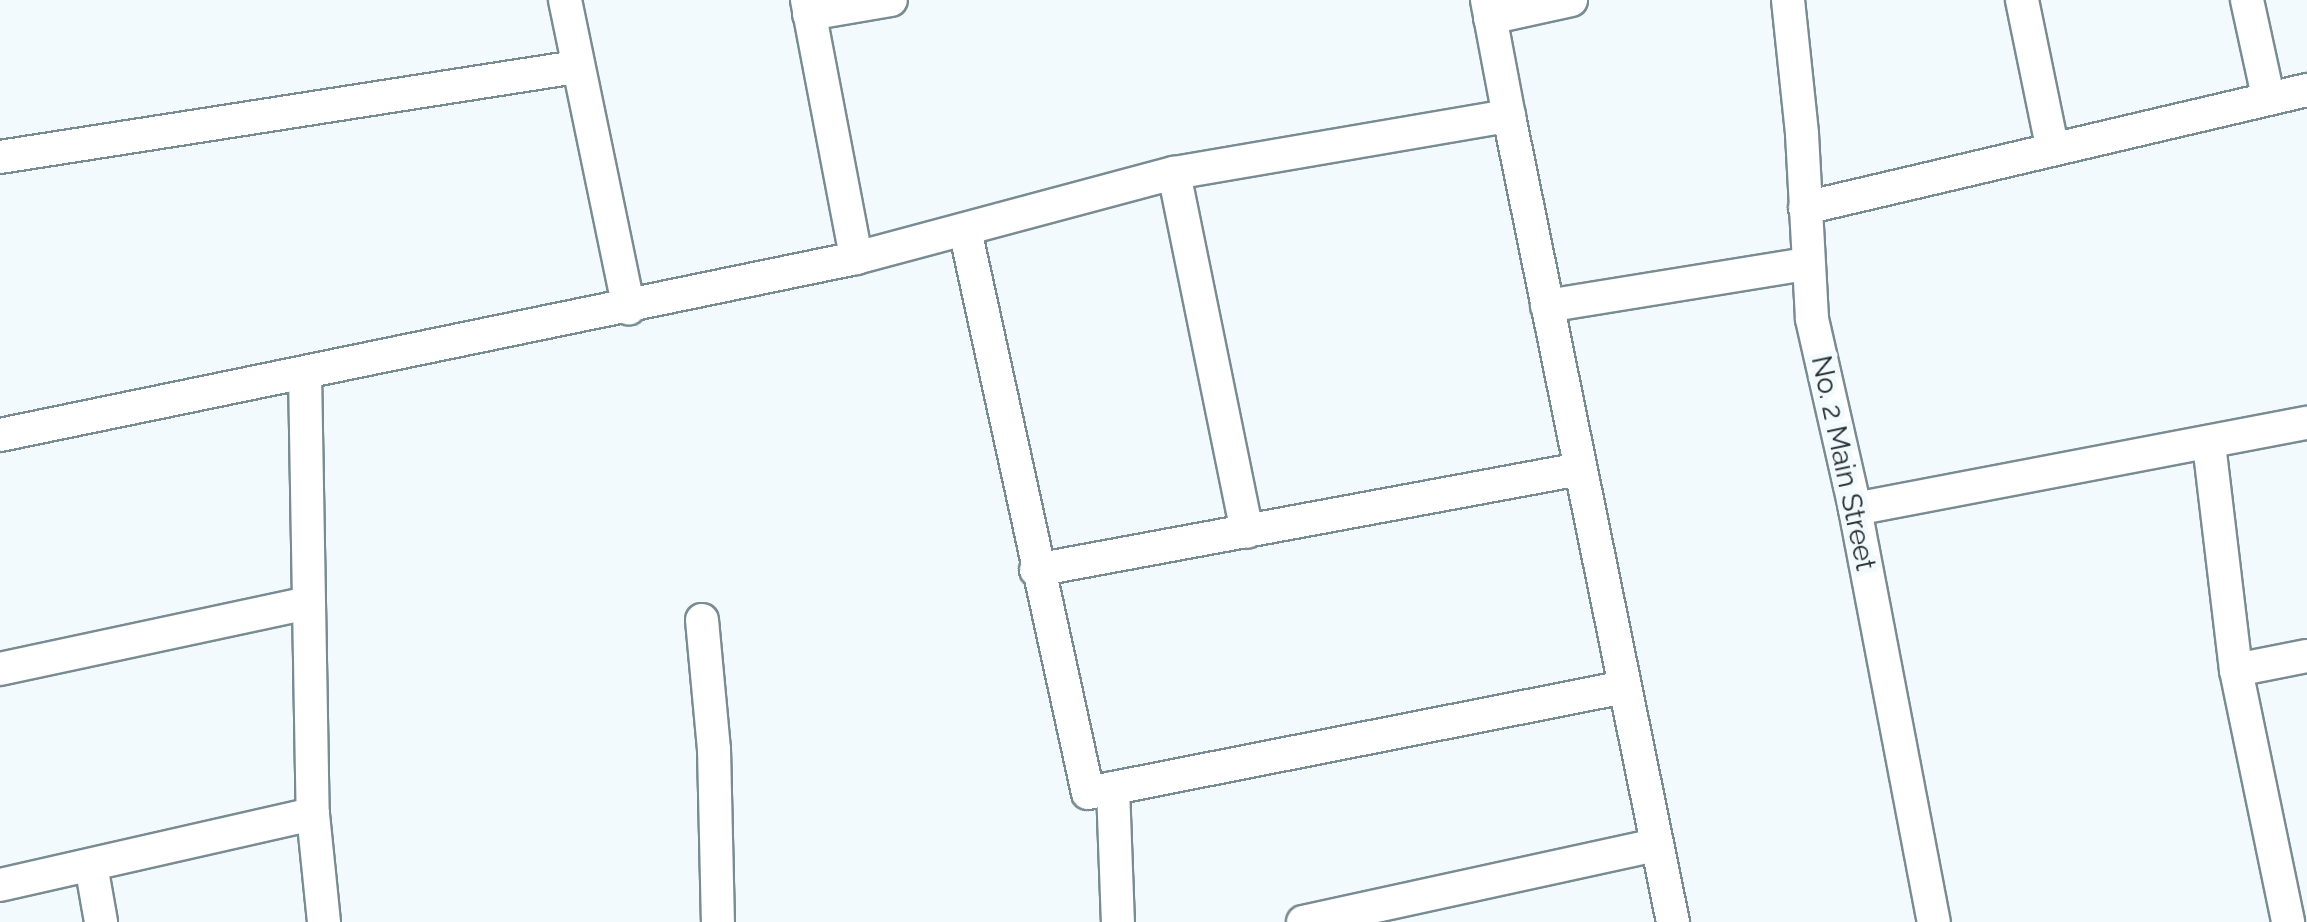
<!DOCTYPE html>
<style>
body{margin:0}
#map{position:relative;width:2307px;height:922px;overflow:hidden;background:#f2fafd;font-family:Raleway,sans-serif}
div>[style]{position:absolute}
.roads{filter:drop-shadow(2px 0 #798b93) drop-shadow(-2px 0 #798b93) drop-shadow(0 2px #798b93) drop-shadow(0 -2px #798b93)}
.street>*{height:32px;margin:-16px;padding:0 16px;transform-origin:16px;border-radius:16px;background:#fff}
span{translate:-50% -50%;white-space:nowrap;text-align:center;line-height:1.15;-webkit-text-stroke:10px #f2fafd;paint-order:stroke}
.street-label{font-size:28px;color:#262e31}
</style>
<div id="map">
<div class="roads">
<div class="street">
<i style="left:565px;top:0;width:315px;rotate:78.3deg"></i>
<i style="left:807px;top:0;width:263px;rotate:79.2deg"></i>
<i style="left:1487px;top:0;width:118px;rotate:79.3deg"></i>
<i style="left:1788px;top:0;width:135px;rotate:84deg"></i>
<i style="left:1802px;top:134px;width:185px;rotate:86.9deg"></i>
<i style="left:1812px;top:319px;width:195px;rotate:77.2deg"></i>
<i style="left:1855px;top:509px;width:420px;rotate:79.2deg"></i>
<i style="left:2022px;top:0;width:149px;rotate:78.4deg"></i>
<i style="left:2247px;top:0;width:98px;rotate:77.7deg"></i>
<i style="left:809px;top:14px;width:83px;rotate:-9.7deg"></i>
<i style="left:1490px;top:18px;width:83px;rotate:-12.5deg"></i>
<i style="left:0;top:157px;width:583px;rotate:-8.88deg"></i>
<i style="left:1174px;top:173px;width:366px;rotate:78.5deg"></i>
<i style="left:1805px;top:208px;width:516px;rotate:-13.23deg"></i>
<i style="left:965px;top:230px;width:576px;rotate:77.68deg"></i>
<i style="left:1088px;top:793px;width:547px;rotate:-11.17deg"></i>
<i style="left:1547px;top:306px;width:262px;rotate:-9.2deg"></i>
<i style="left:305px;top:373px;width:441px;rotate:89deg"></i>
<i style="left:313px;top:814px;width:109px;rotate:84.2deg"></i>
<i style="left:0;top:435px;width:874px;rotate:-11.68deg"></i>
<i style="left:856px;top:258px;width:329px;rotate:-15deg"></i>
<i style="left:1174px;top:173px;width:340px;rotate:-9.7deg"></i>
<i style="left:1509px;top:116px;width:823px;rotate:78.5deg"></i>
<i style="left:2209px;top:444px;width:228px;rotate:83.2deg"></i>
<i style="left:2236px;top:670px;width:257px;rotate:78.3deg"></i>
<i style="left:1855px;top:509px;width:460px;rotate:-10.8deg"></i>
<i style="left:1036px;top:570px;width:553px;rotate:-10.52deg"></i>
<i style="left:702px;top:620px;width:130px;rotate:84.7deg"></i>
<i style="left:714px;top:749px;width:173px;rotate:88.7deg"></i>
<i style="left:0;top:669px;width:314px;rotate:-12.1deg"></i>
<i style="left:2236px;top:670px;width:72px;rotate:-11.2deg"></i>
<i style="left:1113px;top:788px;width:134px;rotate:87.9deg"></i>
<i style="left:91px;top:865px;width:58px;rotate:80deg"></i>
<i style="left:0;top:885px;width:321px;rotate:-12.8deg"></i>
<i style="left:1303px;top:922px;width:362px;rotate:-12.3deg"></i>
</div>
</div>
<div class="street-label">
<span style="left:1843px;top:463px;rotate:78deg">No. 2 Main Street</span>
</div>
</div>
